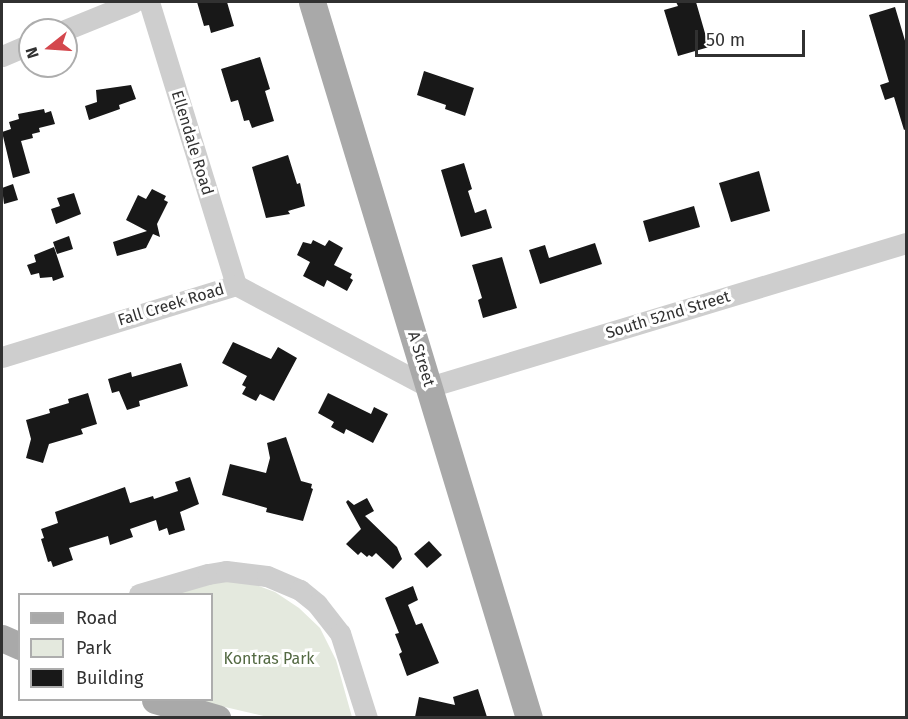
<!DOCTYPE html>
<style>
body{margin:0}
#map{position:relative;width:908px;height:719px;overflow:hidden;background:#fff;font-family:"Fira Sans",sans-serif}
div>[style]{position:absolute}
.green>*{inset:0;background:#e4e9de}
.building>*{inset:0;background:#181818}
.minor>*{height:21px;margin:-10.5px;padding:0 10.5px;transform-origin:10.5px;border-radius:10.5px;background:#cecece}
.major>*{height:27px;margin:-13.5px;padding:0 13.5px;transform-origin:13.5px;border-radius:13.5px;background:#a9a9a9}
span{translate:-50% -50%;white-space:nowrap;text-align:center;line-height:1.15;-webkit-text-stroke:6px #fff;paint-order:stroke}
.street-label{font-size:16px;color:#313131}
.park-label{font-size:16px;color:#536942}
.frame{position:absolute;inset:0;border:3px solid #313131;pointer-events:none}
.legend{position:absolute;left:18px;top:593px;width:195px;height:108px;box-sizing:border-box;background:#fff;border:2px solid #adadad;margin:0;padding:8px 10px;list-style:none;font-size:18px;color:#313131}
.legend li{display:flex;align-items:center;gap:12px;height:30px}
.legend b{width:30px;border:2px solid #adadad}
.north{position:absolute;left:18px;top:18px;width:60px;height:60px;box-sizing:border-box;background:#fff;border:2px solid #adadad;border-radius:50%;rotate:253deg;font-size:16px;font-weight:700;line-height:24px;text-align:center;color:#313131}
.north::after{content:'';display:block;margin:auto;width:21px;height:27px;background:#d4474d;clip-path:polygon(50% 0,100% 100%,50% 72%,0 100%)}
.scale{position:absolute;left:695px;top:30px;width:110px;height:27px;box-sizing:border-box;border:3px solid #313131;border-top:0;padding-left:8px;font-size:18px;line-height:21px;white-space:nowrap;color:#313131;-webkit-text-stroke:4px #fff;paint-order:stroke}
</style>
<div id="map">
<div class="green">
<i style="clip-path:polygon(220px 581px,245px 581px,275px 592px,299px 608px,320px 628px,336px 660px,352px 717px,268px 717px,195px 700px,212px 700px,212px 594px,171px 594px)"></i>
</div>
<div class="building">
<i style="clip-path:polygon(197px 2px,227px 2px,234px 26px,211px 33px,209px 25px,204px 26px)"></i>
<i style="clip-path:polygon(676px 2px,696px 2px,709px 47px,678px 56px,664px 10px,678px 6px)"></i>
<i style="clip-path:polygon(895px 7px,906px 44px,906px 129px,904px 130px,894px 97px,885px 100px,880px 85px,889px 82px,869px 15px)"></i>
<i style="clip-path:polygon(260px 57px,270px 89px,265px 91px,274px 121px,252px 128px,249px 120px,244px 121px,238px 100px,231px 102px,221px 69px)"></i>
<i style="clip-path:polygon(424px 71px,474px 88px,465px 116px,445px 109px,446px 105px,417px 95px)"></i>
<i style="clip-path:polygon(131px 85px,136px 99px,119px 105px,120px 109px,89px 120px,85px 106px,97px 102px,96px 90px)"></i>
<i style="clip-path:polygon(44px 109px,45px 113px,51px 111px,55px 124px,39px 128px,40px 132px,32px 134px,33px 138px,21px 141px,30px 173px,13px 178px,2px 132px,11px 129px,9px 122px,19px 119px,18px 114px)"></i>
<i style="clip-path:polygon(288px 155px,297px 184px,300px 183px,305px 206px,288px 211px,290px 214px,266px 218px,252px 167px)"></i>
<i style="clip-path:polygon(464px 163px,472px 189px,468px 191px,475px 213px,486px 209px,492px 228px,461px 237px,441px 170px)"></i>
<i style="clip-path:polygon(759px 171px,770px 211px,731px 222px,719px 183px)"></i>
<i style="clip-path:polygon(13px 184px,18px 200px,4px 204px,2px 188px)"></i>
<i style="clip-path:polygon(152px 189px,166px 196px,164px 200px,168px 202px,157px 224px,160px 237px,153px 234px,146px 248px,117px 256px,113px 242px,147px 231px,126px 220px,138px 195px,146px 199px)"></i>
<i style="clip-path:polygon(74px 193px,81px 214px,56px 224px,51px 209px,60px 206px,57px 198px)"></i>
<i style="clip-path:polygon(694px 206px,700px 227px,649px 242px,643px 221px)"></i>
<i style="clip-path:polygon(69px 236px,73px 249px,57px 254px,53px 242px)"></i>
<i style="clip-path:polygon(313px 240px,325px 246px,329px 240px,343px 248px,334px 265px,352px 274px,350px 278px,353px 280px,347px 291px,327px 280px,324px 287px,303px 276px,310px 262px,297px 255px,303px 242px,311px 244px)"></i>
<i style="clip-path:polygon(595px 243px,602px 264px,540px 284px,529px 250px,545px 245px,549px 258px)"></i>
<i style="clip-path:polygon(54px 247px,64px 277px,53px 281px,52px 277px,40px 278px,39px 273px,31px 275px,27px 265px,36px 262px,34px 255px)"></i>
<i style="clip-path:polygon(502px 257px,517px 308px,483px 318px,478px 300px,482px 298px,472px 265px)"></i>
<i style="clip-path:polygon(233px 342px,271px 359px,278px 347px,297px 358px,274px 401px,260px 394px,256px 401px,242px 394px,246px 387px,242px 385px,247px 376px,222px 363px)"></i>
<i style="clip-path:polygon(181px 363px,188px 386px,139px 401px,140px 406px,127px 410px,119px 391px,112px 393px,108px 379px,131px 372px,132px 377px)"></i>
<i style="clip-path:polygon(88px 393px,97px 424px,81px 429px,83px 434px,49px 444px,43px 463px,26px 458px,31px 439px,26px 420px,50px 413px,49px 409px,69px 403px,68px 399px)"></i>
<i style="clip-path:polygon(328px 393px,371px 414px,374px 407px,388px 414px,373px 443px,346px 429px,344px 434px,331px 427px,334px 422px,318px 413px)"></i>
<i style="clip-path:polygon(286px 437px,301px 481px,312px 484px,311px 488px,313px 489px,303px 521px,266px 512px,267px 508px,222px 495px,230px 464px,266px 473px,270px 458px,267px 443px)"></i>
<i style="clip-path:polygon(190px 477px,199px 504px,180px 512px,185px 530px,169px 535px,167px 528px,159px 531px,156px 520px,130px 529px,133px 537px,110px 545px,108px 536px,69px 548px,73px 560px,53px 567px,51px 561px,48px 562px,41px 539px,44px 538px,41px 529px,58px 523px,55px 512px,125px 487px,130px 503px,153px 496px,154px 499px,178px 491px,175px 482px)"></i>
<i style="clip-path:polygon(367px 498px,374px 511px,365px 516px,397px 547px,402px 559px,393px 569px,376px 553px,372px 557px,369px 555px,367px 557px,361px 552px,358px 555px,346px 544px,361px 529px,346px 502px,348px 500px,354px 505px)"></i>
<i style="clip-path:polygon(429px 541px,442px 555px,427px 568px,414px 554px)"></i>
<i style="clip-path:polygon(413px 586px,418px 600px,408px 605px,416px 625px,422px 623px,439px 663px,407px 676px,399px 654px,402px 652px,395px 634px,399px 633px,385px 598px)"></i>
<i style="clip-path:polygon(478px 689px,487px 717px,415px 717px,419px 697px,455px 705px,453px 697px)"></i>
</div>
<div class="minor">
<i style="left:149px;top:2px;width:296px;rotate:72.9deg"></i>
<i style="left:65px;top:30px;width:74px;rotate:-22.1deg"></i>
<i style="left:2px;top:56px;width:30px;rotate:-23deg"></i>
<i style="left:2px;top:357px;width:245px;rotate:-17.1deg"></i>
<i style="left:236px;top:285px;width:218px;rotate:27.9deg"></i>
<i style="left:429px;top:387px;width:498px;rotate:-16.8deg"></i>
<i style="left:139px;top:594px;width:72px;rotate:-16.2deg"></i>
<i style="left:208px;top:574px;width:18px;rotate:-9deg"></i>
<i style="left:226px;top:571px;width:41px;rotate:7deg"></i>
<i style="left:267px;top:576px;width:36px;rotate:23deg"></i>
<i style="left:300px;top:590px;width:22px;rotate:39deg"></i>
<i style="left:317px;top:604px;width:37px;rotate:52deg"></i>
<i style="left:340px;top:633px;width:89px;rotate:72.4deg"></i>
</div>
<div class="major">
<i style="left:312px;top:2px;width:748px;rotate:73.14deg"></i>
<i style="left:2px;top:638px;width:20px;rotate:24deg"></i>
<i style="left:155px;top:700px;width:65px;rotate:16.2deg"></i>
</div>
<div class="street-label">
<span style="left:192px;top:143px;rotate:73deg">Ellendale Road</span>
<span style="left:171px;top:305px;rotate:-17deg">Fall Creek Road</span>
<span style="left:668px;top:315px;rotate:-17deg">South 52nd Street</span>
<span style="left:421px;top:359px;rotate:73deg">A Street</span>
</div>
<div class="park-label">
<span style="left:269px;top:659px">Kontras Park</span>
</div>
<div class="frame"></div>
<ul class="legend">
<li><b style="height:8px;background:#a9a9a9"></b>Road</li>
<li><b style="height:16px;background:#e4e9de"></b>Park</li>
<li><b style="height:16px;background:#181818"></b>Building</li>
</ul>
<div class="north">N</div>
<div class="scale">50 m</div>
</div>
